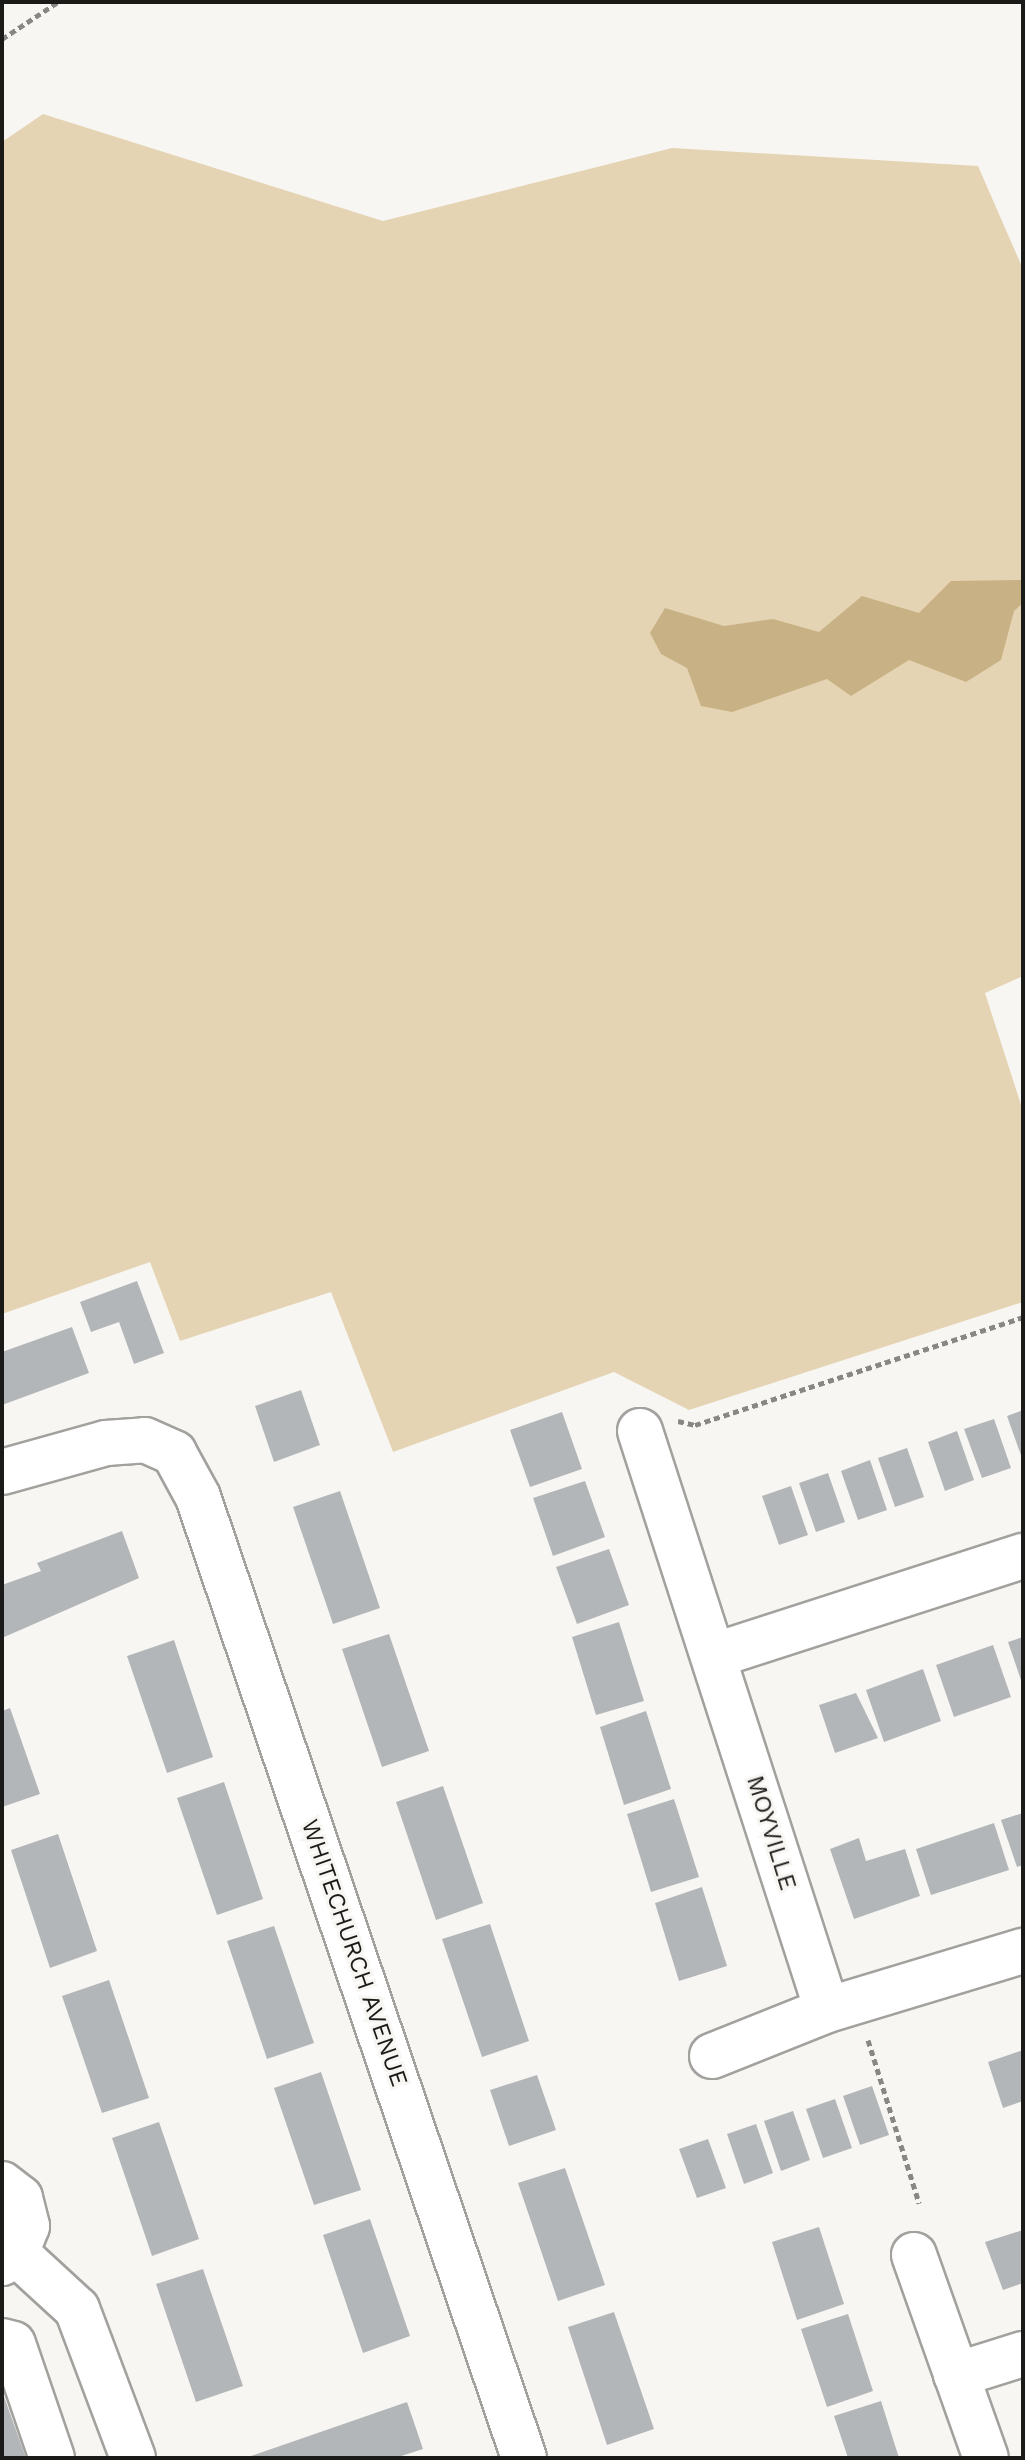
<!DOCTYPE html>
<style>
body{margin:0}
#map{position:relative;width:1025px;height:2460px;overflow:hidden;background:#f8f6f3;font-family:"Work Sans",sans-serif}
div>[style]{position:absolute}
.green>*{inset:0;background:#e5d4b3}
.water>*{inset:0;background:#c8b184}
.building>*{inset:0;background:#b3b6b8}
.path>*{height:5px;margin-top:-2.5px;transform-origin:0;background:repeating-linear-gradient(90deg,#888785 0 6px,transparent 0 10px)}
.roads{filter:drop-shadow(2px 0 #a2a19e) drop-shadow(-2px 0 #a2a19e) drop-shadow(0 2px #a2a19e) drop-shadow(0 -2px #a2a19e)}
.minor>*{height:44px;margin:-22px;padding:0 22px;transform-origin:22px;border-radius:22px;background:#fff}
span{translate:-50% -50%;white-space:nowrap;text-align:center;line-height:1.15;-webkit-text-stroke:6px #f8f6f3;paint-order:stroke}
.street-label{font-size:24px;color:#1a1a18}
.frame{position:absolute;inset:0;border:4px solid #1a1a18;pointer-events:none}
</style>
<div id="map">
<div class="green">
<i style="clip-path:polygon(43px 114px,383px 221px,672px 148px,978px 166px,1023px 269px,1023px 976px,985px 993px,1023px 1111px,1023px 1302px,689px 1410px,614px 1372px,393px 1452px,331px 1292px,180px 1341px,150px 1262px,2px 1314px,2px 142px)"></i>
</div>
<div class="water">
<i style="clip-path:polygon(1023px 580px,1023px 603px,1014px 611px,1001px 660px,966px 682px,909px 660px,851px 696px,827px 679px,732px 712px,701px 706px,687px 668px,661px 654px,650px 633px,665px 608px,724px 626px,773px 619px,819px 632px,862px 596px,919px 613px,951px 581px)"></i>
</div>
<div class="building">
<i style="clip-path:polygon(137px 1281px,164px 1353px,134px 1364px,119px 1322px,91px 1332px,80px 1302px)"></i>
<i style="clip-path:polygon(72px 1327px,89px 1373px,2px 1405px,2px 1352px)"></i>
<i style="clip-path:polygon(301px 1390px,320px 1445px,274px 1462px,255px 1406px)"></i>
<i style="clip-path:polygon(1023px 1410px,1023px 1461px,1007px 1416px)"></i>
<i style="clip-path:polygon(562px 1412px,582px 1469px,530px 1487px,510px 1430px)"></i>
<i style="clip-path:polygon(994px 1419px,1011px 1468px,982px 1478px,964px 1429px)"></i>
<i style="clip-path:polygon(957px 1431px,974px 1480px,945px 1491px,928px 1442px)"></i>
<i style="clip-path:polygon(907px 1448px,924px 1497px,895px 1507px,878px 1458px)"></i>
<i style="clip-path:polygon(870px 1460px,887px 1510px,858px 1520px,841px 1471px)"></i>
<i style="clip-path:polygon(828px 1473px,845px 1522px,816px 1532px,799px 1483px)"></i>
<i style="clip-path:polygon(585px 1481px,605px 1537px,553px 1556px,533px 1498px)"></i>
<i style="clip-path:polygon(791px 1486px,808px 1535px,779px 1545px,762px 1496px)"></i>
<i style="clip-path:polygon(340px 1491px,380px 1608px,333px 1624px,293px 1507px)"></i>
<i style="clip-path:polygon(122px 1531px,139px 1578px,2px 1638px,2px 1585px,41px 1571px,37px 1563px)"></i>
<i style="clip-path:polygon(609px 1549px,629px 1605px,577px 1624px,556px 1567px)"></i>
<i style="clip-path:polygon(619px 1622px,644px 1701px,596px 1715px,572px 1637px)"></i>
<i style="clip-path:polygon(389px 1634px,429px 1751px,382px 1767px,342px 1649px)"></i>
<i style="clip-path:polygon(1023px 1637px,1023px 1686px,1008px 1642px)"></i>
<i style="clip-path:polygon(174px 1640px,213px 1757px,167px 1773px,127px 1656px)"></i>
<i style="clip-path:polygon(993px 1645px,1011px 1697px,954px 1717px,936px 1665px)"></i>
<i style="clip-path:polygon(923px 1669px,941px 1721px,884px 1742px,866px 1690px)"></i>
<i style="clip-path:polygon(856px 1693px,878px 1738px,835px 1753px,819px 1705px)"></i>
<i style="clip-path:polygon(10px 1708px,40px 1794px,2px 1807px,2px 1711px)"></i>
<i style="clip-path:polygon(646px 1711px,671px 1789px,624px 1805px,600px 1727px)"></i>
<i style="clip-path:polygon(224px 1782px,263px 1899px,217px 1915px,177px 1798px)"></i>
<i style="clip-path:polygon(443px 1786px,483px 1903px,436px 1920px,396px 1802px)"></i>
<i style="clip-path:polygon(674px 1799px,699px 1877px,651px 1892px,627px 1814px)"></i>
<i style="clip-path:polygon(1023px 1813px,1023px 1865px,1017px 1867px,1001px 1820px)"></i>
<i style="clip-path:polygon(994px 1823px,1009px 1870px,931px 1895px,916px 1849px)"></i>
<i style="clip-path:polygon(58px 1834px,97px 1951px,50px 1968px,11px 1850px)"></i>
<i style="clip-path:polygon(859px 1838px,866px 1861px,905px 1849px,920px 1896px,854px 1919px,830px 1849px)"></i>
<i style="clip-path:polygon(702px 1887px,727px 1966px,679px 1981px,655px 1903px)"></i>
<i style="clip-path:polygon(490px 1924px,529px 2041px,482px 2057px,442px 1939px)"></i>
<i style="clip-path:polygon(274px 1926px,314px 2043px,267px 2059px,227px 1941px)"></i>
<i style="clip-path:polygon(109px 1980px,149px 2098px,102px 2113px,62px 1996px)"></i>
<i style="clip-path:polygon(1023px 2050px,1023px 2101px,1003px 2108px,988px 2062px)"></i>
<i style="clip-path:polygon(321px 2072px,361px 2190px,314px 2205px,274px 2088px)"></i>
<i style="clip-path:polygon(537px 2075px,556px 2130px,509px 2146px,490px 2090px)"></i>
<i style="clip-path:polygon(872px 2086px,889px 2135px,860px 2145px,843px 2096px)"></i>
<i style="clip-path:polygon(835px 2099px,852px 2148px,823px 2158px,806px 2109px)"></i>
<i style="clip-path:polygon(793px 2111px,810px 2160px,781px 2171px,764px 2121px)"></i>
<i style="clip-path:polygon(159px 2122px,199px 2239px,152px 2256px,112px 2138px)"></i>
<i style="clip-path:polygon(756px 2124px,773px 2173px,744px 2184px,727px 2134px)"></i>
<i style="clip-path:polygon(708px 2139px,726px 2188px,697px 2198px,679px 2149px)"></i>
<i style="clip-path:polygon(565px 2168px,605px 2285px,558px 2301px,518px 2183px)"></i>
<i style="clip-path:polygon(370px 2219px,410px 2336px,363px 2353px,323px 2235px)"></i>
<i style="clip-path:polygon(819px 2227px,844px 2304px,797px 2320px,772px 2242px)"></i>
<i style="clip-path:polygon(1023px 2230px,1023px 2283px,1003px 2290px,985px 2242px)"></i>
<i style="clip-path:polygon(203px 2269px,243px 2386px,196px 2402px,156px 2284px)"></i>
<i style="clip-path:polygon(614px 2312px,654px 2429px,607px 2445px,568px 2327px)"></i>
<i style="clip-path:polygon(848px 2314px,873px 2391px,827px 2407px,801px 2329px)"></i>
<i style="clip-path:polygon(2px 2391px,26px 2458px,2px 2458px)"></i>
<i style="clip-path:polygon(881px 2401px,899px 2458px,848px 2458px,834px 2416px)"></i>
<i style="clip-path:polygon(407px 2402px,423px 2449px,395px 2458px,245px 2458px)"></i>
</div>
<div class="path">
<i style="left:2px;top:39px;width:67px;rotate:-33.5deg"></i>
<i style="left:678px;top:1421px;width:17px;rotate:13deg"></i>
<i style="left:695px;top:1425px;width:345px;rotate:-18.2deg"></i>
<i style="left:868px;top:2040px;width:171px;rotate:72.6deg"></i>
</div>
<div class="roads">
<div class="minor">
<i style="left:640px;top:1431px;width:608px;rotate:72.1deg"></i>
<i style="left:2px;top:1472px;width:108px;rotate:-15.6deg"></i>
<i style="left:106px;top:1443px;width:39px;rotate:-4deg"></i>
<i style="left:145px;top:1440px;width:32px;rotate:24deg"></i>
<i style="left:174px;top:1453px;width:50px;rotate:61.4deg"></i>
<i style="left:198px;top:1497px;width:1015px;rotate:71.26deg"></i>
<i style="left:716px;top:1655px;width:323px;rotate:-17.9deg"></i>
<i style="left:712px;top:2056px;width:124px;rotate:-21.8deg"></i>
<i style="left:827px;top:2010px;width:205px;rotate:-16.8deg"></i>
<i style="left:2px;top:2184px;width:23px;rotate:38deg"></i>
<i style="left:20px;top:2198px;width:29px;rotate:76deg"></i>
<i style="left:27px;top:2226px;width:29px;rotate:112deg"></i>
<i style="left:16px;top:2253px;width:17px;rotate:144deg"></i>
<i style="left:16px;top:2253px;width:83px;rotate:42.6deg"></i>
<i style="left:77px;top:2309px;width:159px;rotate:69.4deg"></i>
<i style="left:914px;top:2255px;width:215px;rotate:70.5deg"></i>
<i style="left:2px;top:2341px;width:11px;rotate:15deg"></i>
<i style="left:13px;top:2344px;width:120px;rotate:71.1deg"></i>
<i style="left:956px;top:2375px;width:70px;rotate:-17.4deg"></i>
</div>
</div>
<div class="street-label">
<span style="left:771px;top:1833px;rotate:73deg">MOYVILLE</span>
<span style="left:354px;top:1953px;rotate:71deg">WHITECHURCH AVENUE</span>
</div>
<div class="frame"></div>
</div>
